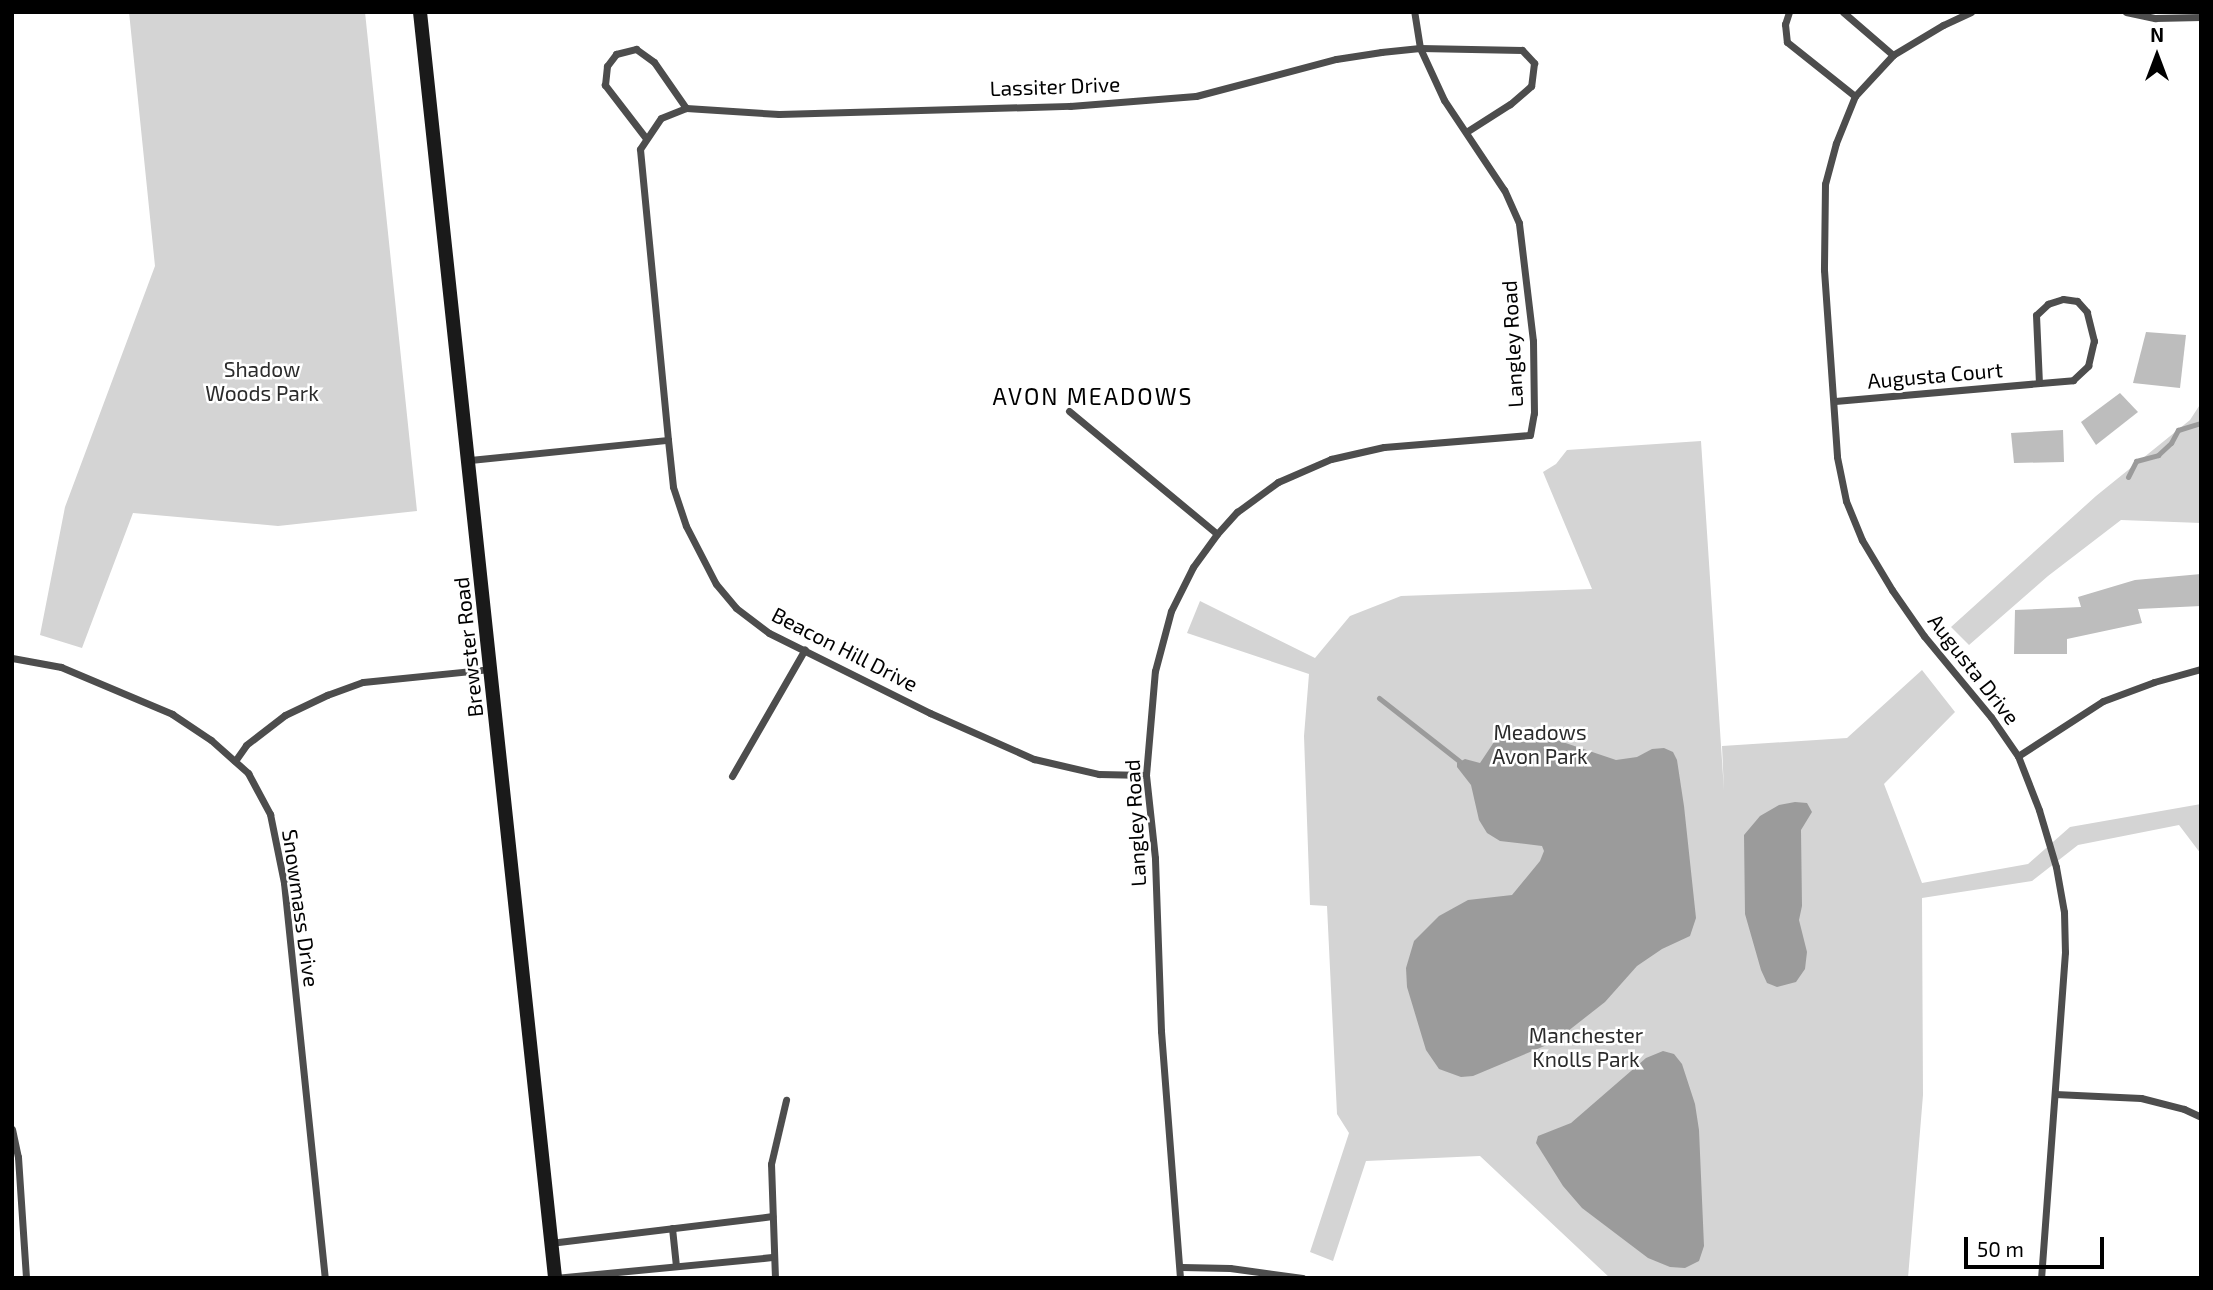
<!DOCTYPE html>
<style>
body{margin:0}
#map{position:relative;width:2213px;height:1290px;overflow:hidden;background:#fff;font-family:"Exo 2",sans-serif}
div>[style]{position:absolute}
.green>*{inset:0;background:#d4d4d4}
.water>*{inset:0;background:#9b9b9b}
.stream>*{height:5px;margin:-2.5px;padding:0 2.5px;transform-origin:2.5px;border-radius:2.5px;background:#9b9b9b}
.building>*{inset:0;background:#bdbdbd}
.street>*{height:7px;margin:-3.5px;padding:0 3.5px;transform-origin:3.5px;border-radius:3.5px;background:#4d4d4d}
.secondary>*{height:14px;margin:-7px;padding:0 7px;transform-origin:7px;border-radius:7px;background:#1a1a1a}
span{translate:-50% -50%;white-space:nowrap;text-align:center;line-height:1.15;-webkit-text-stroke:5px #fff;paint-order:stroke}
.street-label{font-size:21px;color:#000}
.park-label{font-size:21px;color:#2b2b2b}
.neighbourhood-label{font-size:23px;color:#000;letter-spacing:2px}
.frame{position:absolute;inset:0;border:14px solid #000;pointer-events:none}
.north{position:absolute;left:2122px;top:21px;width:70px;height:70px;-webkit-text-stroke:5px #fff;paint-order:stroke;rotate:0deg;font-size:19px;font-weight:700;line-height:28px;text-align:center;color:#000}
.north::after{content:'';display:block;margin:auto;width:24px;height:32px;background:#000;clip-path:polygon(50% 0,100% 100%,50% 72%,0 100%)}
.scale{position:absolute;left:1964px;top:1237px;width:140px;height:32px;box-sizing:border-box;border:4px solid #000;border-top:0;padding-left:9px;font-size:21px;line-height:24px;white-space:nowrap;color:#000;-webkit-text-stroke:5px #fff;paint-order:stroke}
</style>
<div id="map">
<div class="green">
<i style="clip-path:polygon(129px 12px,365px 12px,417px 511px,278px 526px,133px 513px,82px 648px,40px 635px,65px 507px,155px 266px)"></i>
<i style="clip-path:polygon(2201px 403px,2201px 523px,2121px 520px,2048px 576px,1969px 645px,1951px 627px,2096px 496px,2190px 420px)"></i>
<i style="clip-path:polygon(1701px 441px,1724px 791px,1722px 746px,1847px 738px,1922px 670px,1955px 712px,1884px 784px,1922px 883px,2028px 864px,2070px 827px,2201px 804px,2201px 854px,2179px 825px,2078px 845px,2032px 881px,1922px 898px,1923px 1095px,1908px 1278px,1610px 1278px,1480px 1156px,1366px 1161px,1333px 1261px,1310px 1252px,1349px 1133px,1337px 1114px,1327px 906px,1310px 905px,1304px 736px,1309px 674px,1187px 633px,1200px 601px,1315px 658px,1350px 616px,1401px 596px,1592px 589px,1543px 472px,1556px 464px,1567px 450px)"></i>
</div>
<div class="water">
<i style="clip-path:polygon(1512px 729px,1524px 729px,1616px 760px,1637px 757px,1652px 749px,1664px 748px,1673px 752px,1677px 760px,1684px 806px,1696px 918px,1690px 936px,1662px 949px,1637px 966px,1605px 1002px,1554px 1042px,1473px 1076px,1461px 1077px,1439px 1069px,1426px 1050px,1407px 987px,1406px 968px,1414px 941px,1439px 916px,1468px 900px,1512px 895px,1540px 861px,1544px 851px,1542px 846px,1500px 841px,1487px 833px,1479px 820px,1471px 785px,1457px 767px,1457px 763px,1465px 759px,1480px 763px,1498px 736px)"></i>
<i style="clip-path:polygon(1795px 802px,1807px 803px,1812px 812px,1801px 830px,1802px 906px,1799px 920px,1807px 952px,1805px 969px,1796px 982px,1777px 987px,1767px 983px,1761px 970px,1745px 914px,1744px 835px,1760px 816px,1779px 805px)"></i>
<i style="clip-path:polygon(1663px 1051px,1674px 1054px,1682px 1064px,1695px 1104px,1699px 1130px,1704px 1246px,1699px 1261px,1685px 1268px,1670px 1267px,1648px 1258px,1582px 1208px,1563px 1186px,1536px 1143px,1538px 1136px,1571px 1123px,1646px 1058px)"></i>
</div>
<div class="stream">
<i style="left:2128px;top:477px;width:18px;rotate:-63deg"></i>
<i style="left:2136px;top:461px;width:23px;rotate:-15deg"></i>
<i style="left:2158px;top:455px;width:18px;rotate:-43deg"></i>
<i style="left:2171px;top:443px;width:15px;rotate:-62deg"></i>
<i style="left:2178px;top:430px;width:24px;rotate:-17deg"></i>
<i style="left:1379px;top:698px;width:102px;rotate:38.2deg"></i>
</div>
<div class="building">
<i style="clip-path:polygon(2146px 332px,2186px 335px,2180px 388px,2133px 383px)"></i>
<i style="clip-path:polygon(2120px 393px,2138px 412px,2096px 445px,2081px 422px)"></i>
<i style="clip-path:polygon(2063px 430px,2064px 462px,2014px 463px,2011px 433px)"></i>
<i style="clip-path:polygon(2201px 574px,2201px 606px,2138px 609px,2142px 623px,2067px 639px,2067px 654px,2014px 654px,2015px 610px,2081px 607px,2078px 597px,2135px 580px)"></i>
</div>
<div class="street">
<i style="left:1789px;top:12px;width:13px;rotate:108deg"></i>
<i style="left:1785px;top:24px;width:18px;rotate:84deg"></i>
<i style="left:1787px;top:42px;width:87px;rotate:38.5deg"></i>
<i style="left:1843px;top:12px;width:66px;rotate:40.7deg"></i>
<i style="left:1971px;top:12px;width:31px;rotate:155deg"></i>
<i style="left:1943px;top:25px;width:58px;rotate:149deg"></i>
<i style="left:1893px;top:55px;width:56px;rotate:132.8deg"></i>
<i style="left:1855px;top:96px;width:51px;rotate:112deg"></i>
<i style="left:1836px;top:143px;width:42px;rotate:105deg"></i>
<i style="left:1825px;top:184px;width:86px;rotate:90.7deg"></i>
<i style="left:1824px;top:270px;width:187px;rotate:86deg"></i>
<i style="left:1837px;top:457px;width:45px;rotate:78.4deg"></i>
<i style="left:1846px;top:501px;width:42px;rotate:67.7deg"></i>
<i style="left:1862px;top:540px;width:58px;rotate:59deg"></i>
<i style="left:1892px;top:590px;width:56px;rotate:55.2deg"></i>
<i style="left:1924px;top:636px;width:105px;rotate:50.4deg"></i>
<i style="left:1991px;top:717px;width:47px;rotate:55.3deg"></i>
<i style="left:2018px;top:756px;width:58px;rotate:68.7deg"></i>
<i style="left:2039px;top:810px;width:59px;rotate:73.4deg"></i>
<i style="left:2056px;top:867px;width:46px;rotate:79.9deg"></i>
<i style="left:2064px;top:912px;width:40px;rotate:88.6deg"></i>
<i style="left:2065px;top:952px;width:327px;rotate:94.2deg"></i>
<i style="left:2126px;top:12px;width:30px;rotate:12deg"></i>
<i style="left:2155px;top:18px;width:46px;rotate:-1.2deg"></i>
<i style="left:645px;top:137px;width:66px;rotate:-127.6deg"></i>
<i style="left:605px;top:85px;width:19px;rotate:-84deg"></i>
<i style="left:607px;top:66px;width:15px;rotate:-53deg"></i>
<i style="left:616px;top:54px;width:21px;rotate:-14deg"></i>
<i style="left:636px;top:49px;width:22px;rotate:36deg"></i>
<i style="left:654px;top:62px;width:56px;rotate:55.2deg"></i>
<i style="left:1835px;top:401px;width:239px;rotate:-5deg"></i>
<i style="left:2073px;top:380px;width:21px;rotate:-43deg"></i>
<i style="left:2088px;top:366px;width:26px;rotate:-77deg"></i>
<i style="left:2094px;top:341px;width:30px;rotate:-104deg"></i>
<i style="left:2087px;top:312px;width:15px;rotate:-132deg"></i>
<i style="left:2077px;top:301px;width:14px;rotate:-172deg"></i>
<i style="left:2063px;top:299px;width:16px;rotate:162deg"></i>
<i style="left:2048px;top:304px;width:16px;rotate:137deg"></i>
<i style="left:2036px;top:315px;width:68px;rotate:87.5deg"></i>
<i style="left:1069px;top:411px;width:192px;rotate:39.7deg"></i>
<i style="left:668px;top:440px;width:292px;rotate:-95.5deg"></i>
<i style="left:640px;top:149px;width:37px;rotate:-56deg"></i>
<i style="left:661px;top:118px;width:27px;rotate:-22deg"></i>
<i style="left:686px;top:108px;width:93px;rotate:3.7deg"></i>
<i style="left:779px;top:114px;width:291px;rotate:-1.6deg"></i>
<i style="left:1070px;top:106px;width:126px;rotate:-4.5deg"></i>
<i style="left:1196px;top:96px;width:145px;rotate:-14.8deg"></i>
<i style="left:1336px;top:59px;width:46px;rotate:-8.8deg"></i>
<i style="left:1381px;top:52px;width:39px;rotate:-6deg"></i>
<i style="left:1420px;top:48px;width:102px;rotate:1.1deg"></i>
<i style="left:1522px;top:50px;width:18px;rotate:47deg"></i>
<i style="left:1534px;top:63px;width:23px;rotate:97deg"></i>
<i style="left:1531px;top:86px;width:28px;rotate:139deg"></i>
<i style="left:1510px;top:104px;width:52px;rotate:147.5deg"></i>
<i style="left:470px;top:460px;width:199px;rotate:-5.8deg"></i>
<i style="left:668px;top:440px;width:47px;rotate:83.9deg"></i>
<i style="left:673px;top:487px;width:41px;rotate:71.6deg"></i>
<i style="left:686px;top:526px;width:65px;rotate:62.7deg"></i>
<i style="left:716px;top:584px;width:31px;rotate:50deg"></i>
<i style="left:736px;top:608px;width:41px;rotate:37.1deg"></i>
<i style="left:769px;top:633px;width:180px;rotate:26.4deg"></i>
<i style="left:930px;top:713px;width:114px;rotate:23.9deg"></i>
<i style="left:1034px;top:759px;width:67px;rotate:13deg"></i>
<i style="left:1099px;top:774px;width:47px;rotate:1.2deg"></i>
<i style="left:12px;top:658px;width:50px;rotate:10.4deg"></i>
<i style="left:61px;top:667px;width:121px;rotate:22.9deg"></i>
<i style="left:172px;top:714px;width:47px;rotate:33.7deg"></i>
<i style="left:211px;top:740px;width:50px;rotate:41.7deg"></i>
<i style="left:248px;top:773px;width:47px;rotate:61.8deg"></i>
<i style="left:270px;top:814px;width:70px;rotate:78.5deg"></i>
<i style="left:284px;top:883px;width:397px;rotate:84.1deg"></i>
<i style="left:2018px;top:756px;width:101px;rotate:-32.9deg"></i>
<i style="left:2103px;top:701px;width:54px;rotate:-20.4deg"></i>
<i style="left:2154px;top:682px;width:49px;rotate:-15.5deg"></i>
<i style="left:235px;top:761px;width:19px;rotate:-55deg"></i>
<i style="left:246px;top:745px;width:49px;rotate:-37.6deg"></i>
<i style="left:285px;top:715px;width:47px;rotate:-25.5deg"></i>
<i style="left:327px;top:695px;width:38px;rotate:-20deg"></i>
<i style="left:363px;top:682px;width:130px;rotate:-5.8deg"></i>
<i style="left:732px;top:776px;width:146px;rotate:-60.1deg"></i>
<i style="left:2055px;top:1094px;width:86px;rotate:2.7deg"></i>
<i style="left:2141px;top:1098px;width:44px;rotate:14.3deg"></i>
<i style="left:2184px;top:1109px;width:19px;rotate:25deg"></i>
<i style="left:12px;top:1129px;width:29px;rotate:78deg"></i>
<i style="left:18px;top:1157px;width:121px;rotate:86.2deg"></i>
<i style="left:672px;top:1228px;width:38px;rotate:84deg"></i>
<i style="left:550px;top:1243px;width:224px;rotate:-6.9deg"></i>
<i style="left:1182px;top:1267px;width:48px;rotate:1.2deg"></i>
<i style="left:1230px;top:1268px;width:73px;rotate:7.9deg"></i>
<i style="left:555px;top:1278px;width:218px;rotate:-5.5deg"></i>
<i style="left:775px;top:1278px;width:114px;rotate:-92deg"></i>
<i style="left:771px;top:1164px;width:66px;rotate:-76.8deg"></i>
<i style="left:1180px;top:1278px;width:248px;rotate:-94.4deg"></i>
<i style="left:1161px;top:1031px;width:173px;rotate:-92deg"></i>
<i style="left:1155px;top:858px;width:83px;rotate:-96.2deg"></i>
<i style="left:1146px;top:775px;width:104px;rotate:-85.1deg"></i>
<i style="left:1155px;top:671px;width:62px;rotate:-75.1deg"></i>
<i style="left:1171px;top:611px;width:49px;rotate:-63.4deg"></i>
<i style="left:1193px;top:567px;width:41px;rotate:-54deg"></i>
<i style="left:1217px;top:534px;width:30px;rotate:-48deg"></i>
<i style="left:1237px;top:512px;width:51px;rotate:-36.2deg"></i>
<i style="left:1278px;top:482px;width:58px;rotate:-23.5deg"></i>
<i style="left:1331px;top:459px;width:54px;rotate:-12.8deg"></i>
<i style="left:1384px;top:447px;width:146px;rotate:-4.7deg"></i>
<i style="left:1530px;top:435px;width:22px;rotate:-80deg"></i>
<i style="left:1534px;top:413px;width:72px;rotate:-90.8deg"></i>
<i style="left:1533px;top:341px;width:119px;rotate:-96.8deg"></i>
<i style="left:1519px;top:223px;width:36px;rotate:-114deg"></i>
<i style="left:1504px;top:190px;width:108px;rotate:-123.7deg"></i>
<i style="left:1444px;top:100px;width:57px;rotate:-114.8deg"></i>
<i style="left:1420px;top:48px;width:36px;rotate:-99deg"></i>
</div>
<div class="secondary">
<i style="left:420px;top:12px;width:1273px;rotate:83.91deg"></i>
</div>
<div class="street-label">
<span style="left:1055px;top:86px;rotate:-2deg">Lassiter Drive</span>
<span style="left:1512px;top:344px;rotate:-93deg">Langley Road</span>
<span style="left:1935px;top:375px;rotate:-5deg">Augusta Court</span>
<span style="left:468px;top:647px;rotate:-96deg">Brewster Road</span>
<span style="left:845px;top:649px;rotate:27deg">Beacon Hill Drive</span>
<span style="left:1974px;top:669px;rotate:52deg">Augusta Drive</span>
<span style="left:1135px;top:823px;rotate:-93deg">Langley Road</span>
<span style="left:301px;top:908px;rotate:82deg">Snowmass Drive</span>
</div>
<div class="park-label">
<span style="left:262px;top:381px">Shadow<br>Woods Park</span>
<span style="left:1540px;top:744px">Meadows<br>Avon Park</span>
<span style="left:1586px;top:1047px">Manchester<br>Knolls Park</span>
</div>
<div class="neighbourhood-label">
<span style="left:1093px;top:396px">AVON MEADOWS</span>
</div>
<div class="frame"></div>
<div class="north">N</div>
<div class="scale">50 m</div>
</div>
